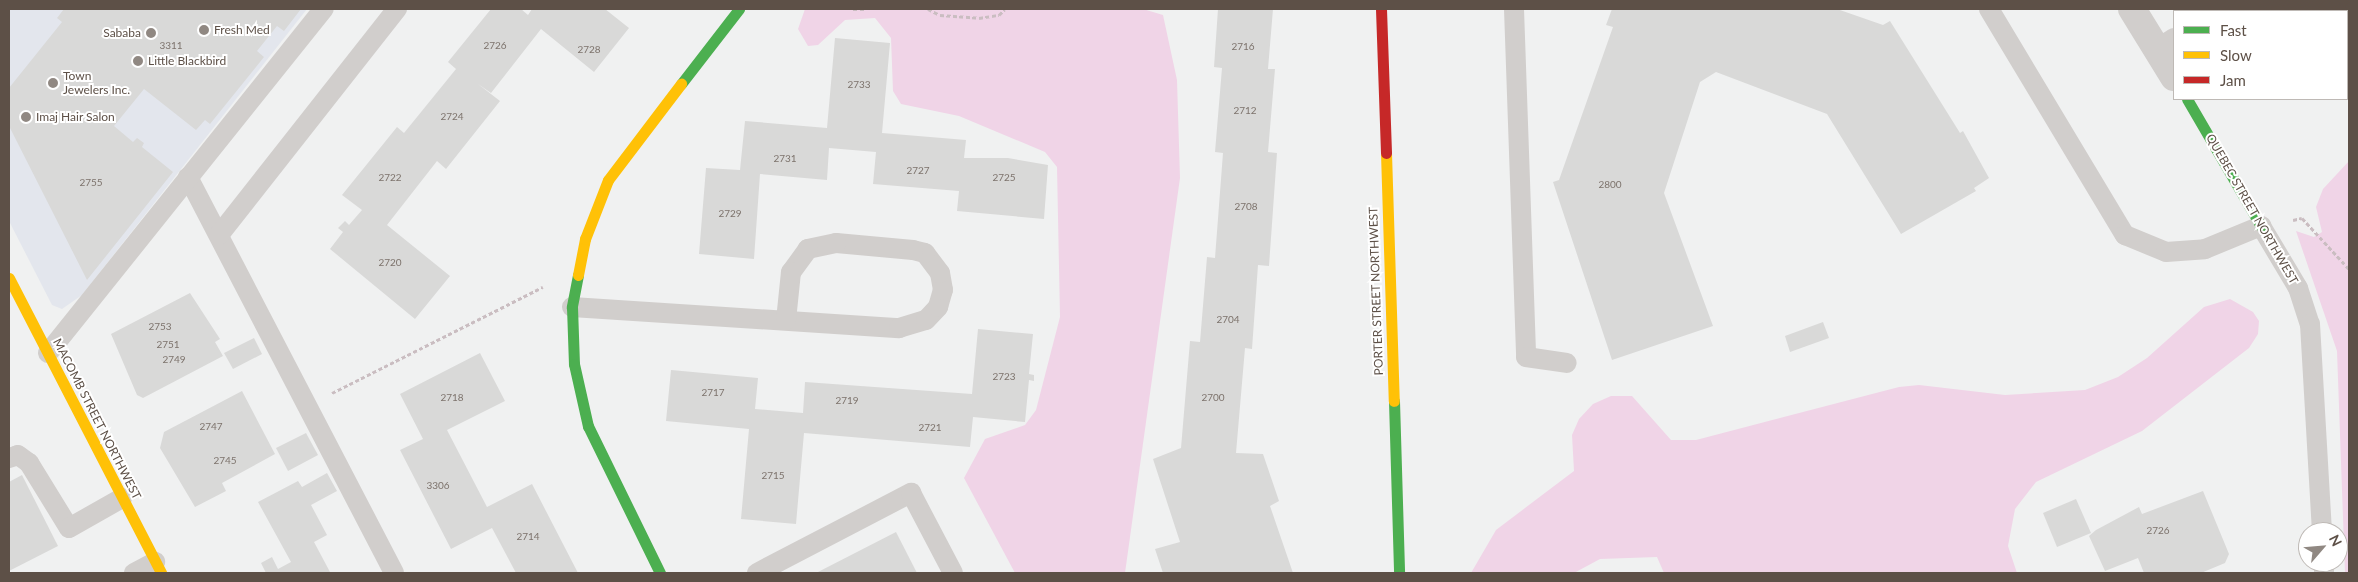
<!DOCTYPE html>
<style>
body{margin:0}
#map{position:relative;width:2358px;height:582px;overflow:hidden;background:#f0f1f1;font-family:Lato,sans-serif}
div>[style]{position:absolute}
.commercial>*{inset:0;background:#e3e6ed}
.green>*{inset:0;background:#f0d4e7}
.building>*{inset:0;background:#d9d9d8}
.path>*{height:3px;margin-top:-1.5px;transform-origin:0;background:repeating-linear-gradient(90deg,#cabdc1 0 4px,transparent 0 6.5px)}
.lane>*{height:20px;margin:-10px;padding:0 10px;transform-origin:10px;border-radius:10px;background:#d1cecc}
.street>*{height:28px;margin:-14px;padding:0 14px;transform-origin:14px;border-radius:14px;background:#d1cecc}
.fast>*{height:11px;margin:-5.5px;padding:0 5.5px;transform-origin:5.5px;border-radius:5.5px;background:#4caf50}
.slow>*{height:11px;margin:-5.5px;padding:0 5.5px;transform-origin:5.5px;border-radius:5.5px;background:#ffc107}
.jam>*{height:11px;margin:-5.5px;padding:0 5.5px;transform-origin:5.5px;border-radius:5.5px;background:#c62828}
.dots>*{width:14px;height:14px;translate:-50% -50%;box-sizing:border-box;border:2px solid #fff;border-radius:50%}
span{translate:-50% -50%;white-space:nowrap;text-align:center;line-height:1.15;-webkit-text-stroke:4px #fff;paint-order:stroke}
.number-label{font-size:10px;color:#7d736c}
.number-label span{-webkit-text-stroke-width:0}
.poi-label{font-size:12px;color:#5d5047}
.left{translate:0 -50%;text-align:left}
.right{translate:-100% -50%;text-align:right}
.street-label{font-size:12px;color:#5d5047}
.frame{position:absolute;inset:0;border:10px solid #5d5047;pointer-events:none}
.legend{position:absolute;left:2173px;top:10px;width:175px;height:90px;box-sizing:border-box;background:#fff;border:1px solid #beb9b5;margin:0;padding:6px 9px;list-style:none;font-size:15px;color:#5d5047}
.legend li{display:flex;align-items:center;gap:10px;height:25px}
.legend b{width:25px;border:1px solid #beb9b5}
.north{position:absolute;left:2298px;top:522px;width:50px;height:50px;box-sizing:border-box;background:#fff;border:1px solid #beb9b5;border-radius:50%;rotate:63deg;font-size:14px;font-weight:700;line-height:20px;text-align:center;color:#5d5047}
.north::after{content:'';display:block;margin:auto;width:18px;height:22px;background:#908882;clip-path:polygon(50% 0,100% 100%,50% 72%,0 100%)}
</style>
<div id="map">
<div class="commercial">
<i style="clip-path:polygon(9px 9px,307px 9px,82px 295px,62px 309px,52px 305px,9px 221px)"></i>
</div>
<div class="green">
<i style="clip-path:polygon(805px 9px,1143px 9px,1163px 15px,1177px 80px,1180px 178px,1125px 573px,1015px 573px,964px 478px,985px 439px,1025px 425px,1036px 410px,1060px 317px,1057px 167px,1045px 152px,959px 116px,901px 104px,893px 91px,891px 38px,875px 18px,845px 20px,818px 45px,808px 46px,798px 29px)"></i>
<i style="clip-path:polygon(2349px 161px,2349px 573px,2345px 573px,2337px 351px,2296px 231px,2314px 237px,2322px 232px,2316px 207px,2323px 189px)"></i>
<i style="clip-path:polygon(2230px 299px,2253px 312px,2259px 321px,2258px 334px,2249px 348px,2142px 431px,2036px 482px,2015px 509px,2008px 546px,2017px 573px,1664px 573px,1657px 557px,1600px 559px,1574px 573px,1471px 573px,1496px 530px,1574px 471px,1572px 435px,1579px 419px,1593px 404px,1611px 396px,1632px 396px,1671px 440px,1696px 440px,1899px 387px,1919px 385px,2005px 395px,2085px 390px,2118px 377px,2147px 358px,2204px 307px)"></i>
</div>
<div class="building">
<i style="clip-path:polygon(64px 9px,301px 9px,284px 31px,277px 26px,257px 51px,264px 57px,210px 124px,205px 120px,196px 130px,144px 89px,114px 126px,133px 142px,137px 138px,144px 143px,142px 147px,173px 172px,87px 280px,9px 126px,9px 88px,62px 22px,57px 18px)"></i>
<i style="clip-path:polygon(491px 9px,521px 9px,528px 15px,532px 9px,605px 9px,629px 28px,594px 72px,541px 29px,491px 93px,478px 84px,500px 101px,446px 169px,437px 161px,387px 225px,450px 276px,415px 319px,330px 249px,343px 232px,338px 228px,345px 221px,349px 225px,362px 210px,342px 195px,397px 127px,404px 133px,456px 69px,448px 62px)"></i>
<i style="clip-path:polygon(1218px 9px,1273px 9px,1268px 69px,1275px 69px,1268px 152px,1277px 153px,1269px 266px,1258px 265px,1252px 349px,1245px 348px,1236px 453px,1263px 454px,1279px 501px,1270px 506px,1293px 573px,1163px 573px,1155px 549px,1180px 542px,1153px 459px,1181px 448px,1190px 341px,1200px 342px,1207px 257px,1215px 258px,1223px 153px,1215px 152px,1222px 68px,1214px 67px)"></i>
<i style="clip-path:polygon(1612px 9px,1837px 9px,1883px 25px,1890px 21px,1960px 133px,1963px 131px,1989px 178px,1974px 188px,1976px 191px,1901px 234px,1827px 114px,1716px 72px,1700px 82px,1664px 193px,1713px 326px,1612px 360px,1553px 182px,1559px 180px,1613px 27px,1606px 25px)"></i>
<i style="clip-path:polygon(2293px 9px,2342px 9px,2338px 11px)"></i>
<i style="clip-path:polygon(835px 38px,890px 43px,882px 133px,966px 140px,964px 158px,1008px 158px,1048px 165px,1044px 219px,957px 211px,959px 191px,873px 184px,876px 152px,829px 148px,827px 180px,760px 174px,754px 259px,699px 254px,706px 168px,740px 170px,745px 121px,827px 128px)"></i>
<i style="clip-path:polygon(190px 293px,220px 339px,215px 342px,223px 356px,143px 398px,137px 395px,111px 334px)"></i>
<i style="clip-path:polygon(1823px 322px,1829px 338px,1790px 352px,1785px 336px)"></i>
<i style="clip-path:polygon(978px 329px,1033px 334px,1029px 374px,1034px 375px,1034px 381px,1029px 380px,1025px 422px,973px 417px,970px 447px,804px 433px,796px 524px,741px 519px,749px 429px,666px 421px,671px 370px,758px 378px,755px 409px,803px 413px,805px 382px,972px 394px)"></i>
<i style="clip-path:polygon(254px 338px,262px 354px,233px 369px,224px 353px)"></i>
<i style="clip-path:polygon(480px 353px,505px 401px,447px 430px,487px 507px,532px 484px,578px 573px,516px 573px,492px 528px,451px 549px,400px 450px,423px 439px,400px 394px)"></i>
<i style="clip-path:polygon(242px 391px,275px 454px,222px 483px,226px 491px,195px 507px,160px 448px,164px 432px)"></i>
<i style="clip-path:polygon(306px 433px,318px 455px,288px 471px,276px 448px)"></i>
<i style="clip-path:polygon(327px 473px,337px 491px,311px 505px,327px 535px,314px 542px,330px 572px,266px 573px,261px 563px,272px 557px,278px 569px,291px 562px,258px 502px,298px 481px,302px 487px)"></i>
<i style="clip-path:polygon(22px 475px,58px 546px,9px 571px,9px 482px)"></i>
<i style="clip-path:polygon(2203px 491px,2229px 554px,2225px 563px,2201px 573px,2144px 573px,2138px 558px,2105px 571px,2089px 536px,2096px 530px,2139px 507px,2142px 514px)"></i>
<i style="clip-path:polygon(2076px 499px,2091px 533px,2057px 547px,2043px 513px)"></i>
<i style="clip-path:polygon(896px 532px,917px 573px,816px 573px)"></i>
</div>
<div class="path">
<i style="left:853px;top:9px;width:12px"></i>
<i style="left:928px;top:9px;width:13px;rotate:27deg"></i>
<i style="left:940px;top:15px;width:39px;rotate:4deg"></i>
<i style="left:979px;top:18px;width:20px;rotate:-9deg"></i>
<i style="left:999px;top:15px;width:8px;rotate:-45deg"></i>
<i style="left:2293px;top:220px;width:9px;rotate:-13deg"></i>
<i style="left:2302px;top:218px;width:69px;rotate:47.3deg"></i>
<i style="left:332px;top:393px;width:236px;rotate:-26.7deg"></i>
</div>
<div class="lane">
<i style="left:1514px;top:9px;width:348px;rotate:88deg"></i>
<i style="left:1526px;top:357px;width:41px;rotate:8.3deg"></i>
<i style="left:1989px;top:9px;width:264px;rotate:59deg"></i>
<i style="left:2125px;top:235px;width:44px;rotate:22.5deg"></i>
<i style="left:2166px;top:252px;width:39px;rotate:-4deg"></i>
<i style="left:2205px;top:249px;width:61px;rotate:-22.3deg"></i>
<i style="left:2261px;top:226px;width:72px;rotate:59.2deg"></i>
<i style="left:2298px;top:288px;width:38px;rotate:72deg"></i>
<i style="left:2310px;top:324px;width:208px;rotate:86.7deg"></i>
<i style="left:2157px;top:49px;width:20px;rotate:-33deg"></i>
<i style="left:2347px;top:79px;width:2px"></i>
<i style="left:188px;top:177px;width:446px;rotate:62.5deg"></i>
<i style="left:219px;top:235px;width:288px;rotate:-51.8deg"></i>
<i style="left:572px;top:307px;width:328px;rotate:3.7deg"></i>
<i style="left:899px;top:328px;width:28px;rotate:-17deg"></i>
<i style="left:926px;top:320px;width:18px;rotate:-47deg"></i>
<i style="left:938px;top:307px;width:18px;rotate:-74deg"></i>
<i style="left:943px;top:290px;width:17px;rotate:-100deg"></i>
<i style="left:940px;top:273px;width:25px;rotate:-127deg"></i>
<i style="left:925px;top:253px;width:12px;rotate:-166deg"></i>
<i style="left:913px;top:250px;width:77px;rotate:-174.8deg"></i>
<i style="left:836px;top:243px;width:29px;rotate:168deg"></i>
<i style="left:808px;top:249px;width:29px;rotate:126deg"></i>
<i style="left:791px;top:272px;width:48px;rotate:95.9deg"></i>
<i style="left:48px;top:353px;width:441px;rotate:-51.3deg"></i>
<i style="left:9px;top:458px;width:9px;rotate:-18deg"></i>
<i style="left:18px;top:455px;width:14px;rotate:36deg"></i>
<i style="left:29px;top:463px;width:76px;rotate:58.4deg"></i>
<i style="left:69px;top:528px;width:61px;rotate:-29.5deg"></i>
<i style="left:2324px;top:562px;width:11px;rotate:90deg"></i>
<i style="left:134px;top:573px;width:24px;rotate:-28deg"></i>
<i style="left:757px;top:573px;width:174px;rotate:-27.5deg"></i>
<i style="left:911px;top:493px;width:90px;rotate:62.3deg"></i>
</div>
<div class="street">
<i style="left:2132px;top:9px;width:80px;rotate:58.3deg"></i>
</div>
<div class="fast">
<i style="left:681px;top:84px;width:95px;rotate:-52.3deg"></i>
<i style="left:2187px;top:99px;width:147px;rotate:59.8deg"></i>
<i style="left:578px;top:275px;width:33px;rotate:101deg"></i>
<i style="left:572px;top:307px;width:57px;rotate:88deg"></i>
<i style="left:574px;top:364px;width:64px;rotate:77.3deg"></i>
<i style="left:588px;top:426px;width:164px;rotate:63.9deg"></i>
<i style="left:1394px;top:401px;width:172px;rotate:88.3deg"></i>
</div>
<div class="slow">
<i style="left:1386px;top:153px;width:248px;rotate:88.2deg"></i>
<i style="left:578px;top:275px;width:37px;rotate:-79deg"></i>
<i style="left:585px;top:239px;width:63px;rotate:-68.7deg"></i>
<i style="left:608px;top:180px;width:121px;rotate:-52.8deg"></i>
<i style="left:9px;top:278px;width:332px;rotate:62.7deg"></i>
</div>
<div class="jam">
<i style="left:1381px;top:9px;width:144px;rotate:88deg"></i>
</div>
<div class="dots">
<i style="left:204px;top:30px;background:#908882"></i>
<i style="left:151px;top:33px;background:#908882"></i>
<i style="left:138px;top:61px;background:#908882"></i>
<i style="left:53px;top:83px;background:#908882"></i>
<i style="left:26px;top:117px;background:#908882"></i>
</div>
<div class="number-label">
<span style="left:171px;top:46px">3311</span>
<span style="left:495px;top:46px">2726</span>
<span style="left:1243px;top:47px">2716</span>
<span style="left:589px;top:50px">2728</span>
<span style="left:859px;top:85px">2733</span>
<span style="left:1245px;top:111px">2712</span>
<span style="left:452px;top:117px">2724</span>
<span style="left:785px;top:159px">2731</span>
<span style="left:918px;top:171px">2727</span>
<span style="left:390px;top:178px">2722</span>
<span style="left:1004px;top:178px">2725</span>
<span style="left:91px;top:183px">2755</span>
<span style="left:1610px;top:185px">2800</span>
<span style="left:1246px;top:207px">2708</span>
<span style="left:730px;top:214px">2729</span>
<span style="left:390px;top:263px">2720</span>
<span style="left:1228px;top:320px">2704</span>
<span style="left:160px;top:327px">2753</span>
<span style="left:168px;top:345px">2751</span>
<span style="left:174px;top:360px">2749</span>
<span style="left:1004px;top:377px">2723</span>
<span style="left:713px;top:393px">2717</span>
<span style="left:452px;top:398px">2718</span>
<span style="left:1213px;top:398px">2700</span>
<span style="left:847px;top:401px">2719</span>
<span style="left:211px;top:427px">2747</span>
<span style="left:930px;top:428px">2721</span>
<span style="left:225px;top:461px">2745</span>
<span style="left:773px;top:476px">2715</span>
<span style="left:438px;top:486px">3306</span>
<span style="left:2158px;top:531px">2726</span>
<span style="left:528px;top:537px">2714</span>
</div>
<div class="poi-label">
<span class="left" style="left:214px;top:30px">Fresh Med</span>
<span class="right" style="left:141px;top:33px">Sababa</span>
<span class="left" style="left:148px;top:61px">Little Blackbird</span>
<span class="left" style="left:63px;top:83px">Town<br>Jewelers Inc.</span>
<span class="left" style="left:36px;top:117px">Imaj Hair Salon</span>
</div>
<div class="street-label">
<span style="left:2252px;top:209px;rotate:60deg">QUEBEC STREET NORTHWEST</span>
<span style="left:1376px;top:291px;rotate:-92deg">PORTER STREET NORTHWEST</span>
<span style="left:97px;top:419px;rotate:63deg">MACOMB STREET NORTHWEST</span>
</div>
<div class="frame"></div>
<ul class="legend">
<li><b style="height:6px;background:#4caf50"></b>Fast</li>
<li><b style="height:6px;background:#ffc107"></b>Slow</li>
<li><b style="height:6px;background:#c62828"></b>Jam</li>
</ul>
<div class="north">N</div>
</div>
